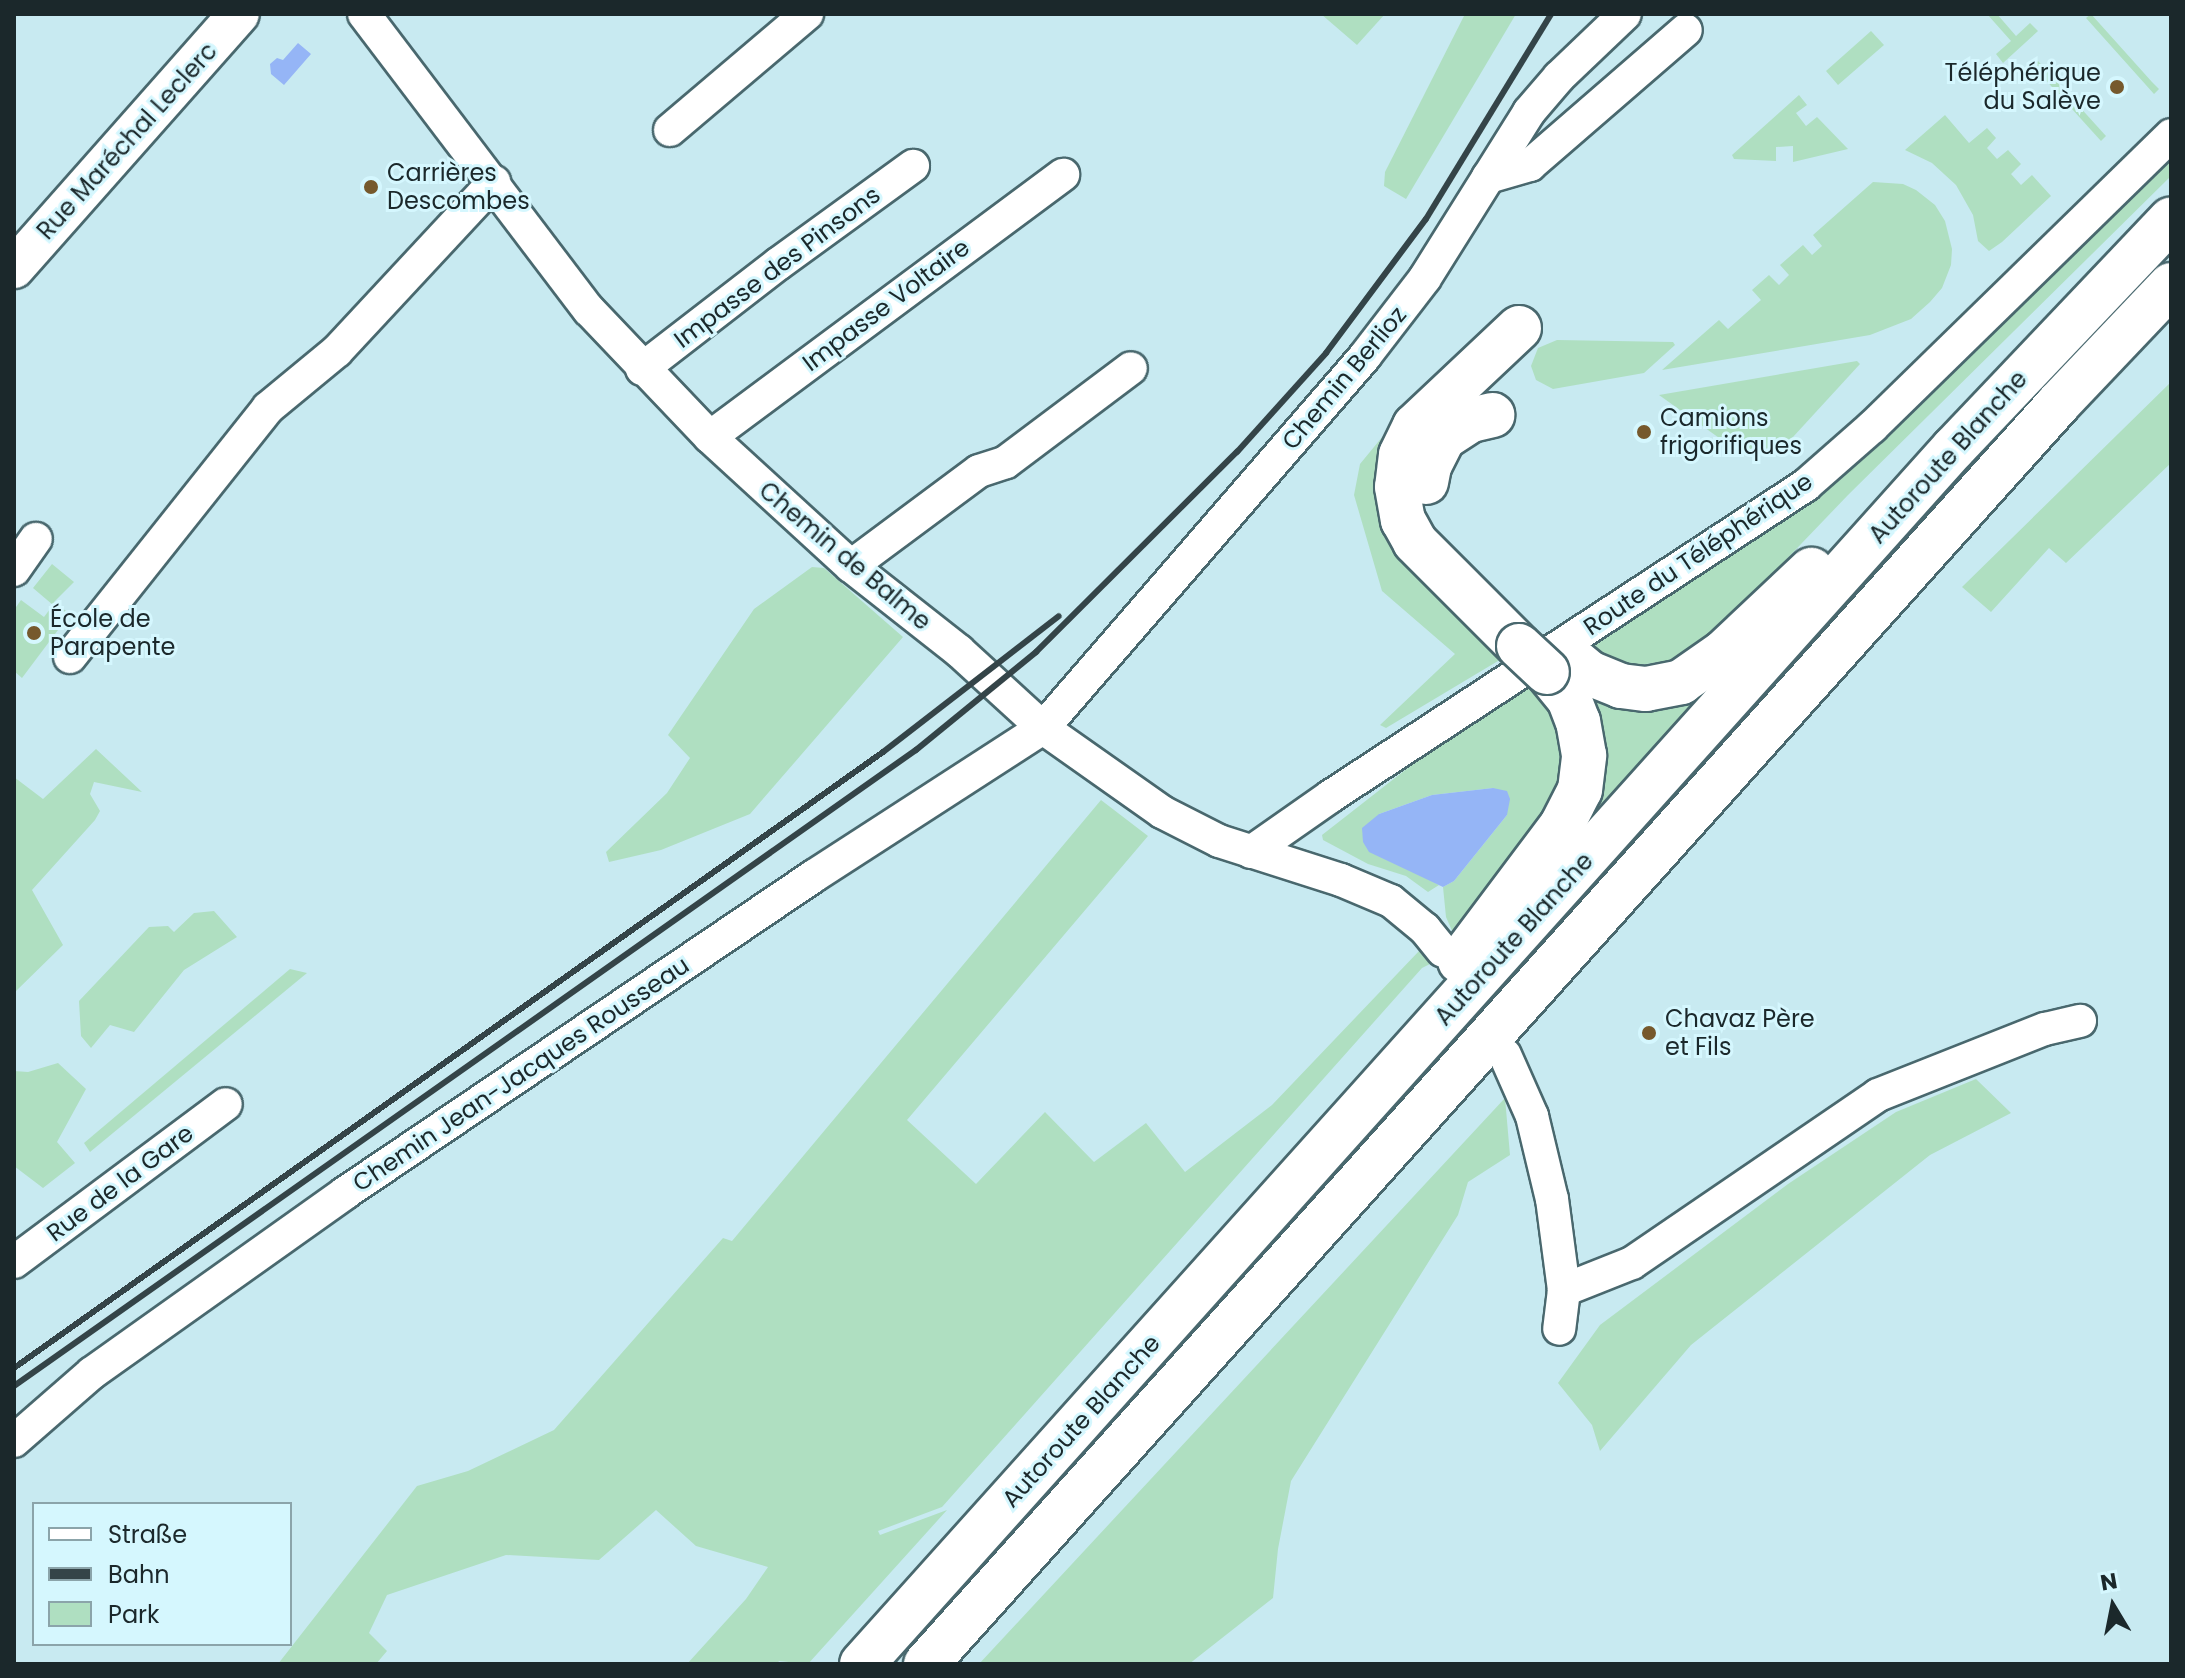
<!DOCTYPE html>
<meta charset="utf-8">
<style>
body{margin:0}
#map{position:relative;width:2185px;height:1678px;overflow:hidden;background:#c8eaf1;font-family:Poppins,sans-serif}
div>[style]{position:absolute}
.green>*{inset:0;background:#afdfc1}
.water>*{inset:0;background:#95b5f6}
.roads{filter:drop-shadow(2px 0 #49686e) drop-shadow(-2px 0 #49686e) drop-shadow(0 2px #49686e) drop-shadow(0 -2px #49686e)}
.minor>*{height:32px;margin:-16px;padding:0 16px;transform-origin:16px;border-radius:16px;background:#fff}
.major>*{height:40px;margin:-20px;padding:0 20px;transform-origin:20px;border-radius:20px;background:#fff}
.highway>*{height:44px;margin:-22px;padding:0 22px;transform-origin:22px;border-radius:22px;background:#fff}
.rail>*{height:6px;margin:-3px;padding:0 3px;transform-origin:3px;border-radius:3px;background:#344448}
.bridges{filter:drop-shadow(2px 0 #49686e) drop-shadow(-2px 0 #49686e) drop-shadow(0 2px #49686e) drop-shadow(0 -2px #49686e)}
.highway-bridge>*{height:44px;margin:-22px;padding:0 22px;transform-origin:22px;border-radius:22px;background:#fff}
.dots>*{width:22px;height:22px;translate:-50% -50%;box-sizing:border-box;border:4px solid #d5f7fe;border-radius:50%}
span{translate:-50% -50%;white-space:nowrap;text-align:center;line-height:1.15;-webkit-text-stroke:6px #d5f7fe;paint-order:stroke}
.poi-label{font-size:24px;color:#1b282b}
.right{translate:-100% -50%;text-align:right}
.left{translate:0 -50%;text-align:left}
.street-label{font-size:24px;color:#1b282b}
.frame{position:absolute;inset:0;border:16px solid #1b282b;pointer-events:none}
.legend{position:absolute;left:32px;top:1502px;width:260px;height:144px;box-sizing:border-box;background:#d5f7fe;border:2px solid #8ba4aa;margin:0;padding:10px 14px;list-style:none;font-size:24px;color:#1b282b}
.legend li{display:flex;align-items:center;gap:16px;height:40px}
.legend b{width:40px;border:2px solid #8ba4aa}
.north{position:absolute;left:2073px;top:1566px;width:80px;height:80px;-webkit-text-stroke:6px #d5f7fe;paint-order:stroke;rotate:350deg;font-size:22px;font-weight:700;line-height:32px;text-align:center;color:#1b282b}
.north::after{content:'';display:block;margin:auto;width:28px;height:36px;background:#1b282b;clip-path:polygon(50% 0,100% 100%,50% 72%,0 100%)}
</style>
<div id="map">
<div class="green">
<i style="clip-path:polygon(1321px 14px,1385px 14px,1357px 45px)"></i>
<i style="clip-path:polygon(1465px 14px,1516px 14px,1406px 199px,1384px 186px,1385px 172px)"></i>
<i style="clip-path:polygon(1987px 14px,1997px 14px,2016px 36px,2030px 23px,2038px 31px,2003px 63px,1996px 54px,2011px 41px)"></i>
<i style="clip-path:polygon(2091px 14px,2152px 82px,2159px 89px,2154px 94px,2086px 18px)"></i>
<i style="clip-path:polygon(1871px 31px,1884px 45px,1838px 85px,1826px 71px)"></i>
<i style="clip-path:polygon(2038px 61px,2106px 136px,2101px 141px,2033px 66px)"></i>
<i style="clip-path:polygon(1799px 95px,1807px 105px,1796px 113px,1806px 126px,1817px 117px,1848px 149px,1793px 162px,1793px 146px,1776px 147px,1776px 161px,1734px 159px,1732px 155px)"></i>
<i style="clip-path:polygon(1945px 115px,1969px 143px,1987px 128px,1996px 138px,1987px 148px,1997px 159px,2008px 150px,2021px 164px,2011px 174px,2021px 185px,2032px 175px,2051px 196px,2002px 242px,1989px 251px,1978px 241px,1973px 215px,1956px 185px,1932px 163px,1905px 150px)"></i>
<i style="clip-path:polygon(2171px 153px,2171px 176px,1848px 495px,1711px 638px,1674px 660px,1646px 664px,1620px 664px,1587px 649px,1789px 517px,1833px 481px,1887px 436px)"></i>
<i style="clip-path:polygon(1873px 182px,1903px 184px,1916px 190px,1935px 205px,1945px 221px,1952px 249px,1951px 265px,1942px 288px,1930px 302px,1911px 319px,1870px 335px,1662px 370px,1719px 320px,1728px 329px,1761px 300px,1752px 290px,1769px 275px,1779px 285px,1789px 275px,1780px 265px,1803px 245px,1812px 255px,1822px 246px,1813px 235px)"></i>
<i style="clip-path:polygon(1557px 340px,1673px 342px,1675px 345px,1644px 373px,1553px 389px,1536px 380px,1531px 366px,1538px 348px)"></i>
<i style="clip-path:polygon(1857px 361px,1860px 364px,1793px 437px,1777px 446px,1755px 451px,1729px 445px,1659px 395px)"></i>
<i style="clip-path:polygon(2171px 382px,2171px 463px,2066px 563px,2049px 548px,1991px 612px,1962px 587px)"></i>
<i style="clip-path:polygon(1397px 419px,1376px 494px,1383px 528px,1400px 556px,1503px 658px,1386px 728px,1380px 725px,1455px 654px,1382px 591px,1354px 495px,1360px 464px)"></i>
<i style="clip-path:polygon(52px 564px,74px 582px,54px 602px,70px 614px,22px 678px,14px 671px,14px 610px,21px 600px,44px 617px,53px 605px,33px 588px)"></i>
<i style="clip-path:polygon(812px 567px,824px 568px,903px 637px,750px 814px,661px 850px,609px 862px,606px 852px,667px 793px,690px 758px,668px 735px,754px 609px)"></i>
<i style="clip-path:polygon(1724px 669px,1549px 862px,1574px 685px)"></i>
<i style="clip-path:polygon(1534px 685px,1552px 710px,1560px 755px,1558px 781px,1539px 824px,1453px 933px,1446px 917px,1443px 887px,1454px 881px,1507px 815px,1493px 788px,1432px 795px,1379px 814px,1412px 870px,1439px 885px,1428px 892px,1406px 876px,1368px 864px,1323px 840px,1322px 835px,1418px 760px)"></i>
<i style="clip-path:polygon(96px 749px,142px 792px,94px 782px,90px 794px,100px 811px,95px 820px,32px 890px,63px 945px,14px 993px,14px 777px,43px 799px)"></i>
<i style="clip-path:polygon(1101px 800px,1148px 836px,907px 1120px,976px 1184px,1045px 1112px,1094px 1162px,1146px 1123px,1185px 1172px,1272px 1105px,1419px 951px,1430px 964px,1422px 968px,942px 1507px,878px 1531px,880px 1535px,947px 1510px,808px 1664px,779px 1661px,777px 1664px,687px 1664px,746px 1599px,768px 1567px,696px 1546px,656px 1510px,599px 1560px,506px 1555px,387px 1595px,369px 1633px,387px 1651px,376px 1664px,278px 1664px,417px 1486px,468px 1471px,554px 1430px,723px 1238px,732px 1241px)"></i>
<i style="clip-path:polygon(214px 911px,237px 937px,184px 970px,134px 1032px,110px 1025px,91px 1048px,81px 1036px,79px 1001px,149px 927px,168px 926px,174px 932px,194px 913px)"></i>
<i style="clip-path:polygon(290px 969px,307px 973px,90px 1152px,84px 1143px)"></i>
<i style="clip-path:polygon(58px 1063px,86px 1089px,57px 1142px,75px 1163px,43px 1188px,14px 1166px,14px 1071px,28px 1072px)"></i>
<i style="clip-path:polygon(1976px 1079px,2011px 1113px,1930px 1155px,1691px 1345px,1600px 1451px,1592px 1425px,1558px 1383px,1600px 1325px,1788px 1184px,1896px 1112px)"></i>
<i style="clip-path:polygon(1505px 1098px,1510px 1155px,1468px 1182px,1458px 1215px,1291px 1481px,1278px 1549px,1273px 1598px,1189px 1664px,979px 1664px)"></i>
</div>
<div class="water">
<i style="clip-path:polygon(298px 43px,311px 54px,284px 85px,271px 74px,270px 64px,277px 58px,283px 60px)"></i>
<i style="clip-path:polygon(1493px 788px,1507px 791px,1510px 799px,1507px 815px,1454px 881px,1443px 887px,1369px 852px,1363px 842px,1362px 828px,1379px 814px,1432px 795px)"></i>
</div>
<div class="roads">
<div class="minor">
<i style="left:364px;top:14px;width:372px;rotate:52.8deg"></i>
<i style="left:589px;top:310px;width:175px;rotate:46.4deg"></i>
<i style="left:710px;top:437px;width:191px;rotate:42.5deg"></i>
<i style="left:851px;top:566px;width:137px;rotate:38.2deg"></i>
<i style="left:959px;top:651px;width:114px;rotate:42.5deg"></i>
<i style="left:1043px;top:728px;width:146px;rotate:35.2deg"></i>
<i style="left:1162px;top:812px;width:64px;rotate:27deg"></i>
<i style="left:1219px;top:841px;width:128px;rotate:17.7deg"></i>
<i style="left:1341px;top:880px;width:54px;rotate:22.8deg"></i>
<i style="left:1391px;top:901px;width:44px;rotate:39.5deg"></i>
<i style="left:1425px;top:929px;width:28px;rotate:51deg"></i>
<i style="left:670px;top:130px;width:180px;rotate:-40.3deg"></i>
<i style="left:1488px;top:177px;width:44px;rotate:-15.9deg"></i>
<i style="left:1530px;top:165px;width:206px;rotate:-40.9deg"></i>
<i style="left:642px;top:369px;width:172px;rotate:-37.7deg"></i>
<i style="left:778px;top:264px;width:167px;rotate:-36deg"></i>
<i style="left:710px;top:437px;width:440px;rotate:-36.6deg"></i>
<i style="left:851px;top:566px;width:159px;rotate:-36.6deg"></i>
<i style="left:979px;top:471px;width:28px;rotate:-18deg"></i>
<i style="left:1006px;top:462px;width:156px;rotate:-36.9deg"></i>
<i style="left:14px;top:570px;width:38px;rotate:-55deg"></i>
<i style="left:70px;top:657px;width:318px;rotate:-51.5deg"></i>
<i style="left:268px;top:408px;width:89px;rotate:-39.6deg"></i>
<i style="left:337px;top:351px;width:231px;rotate:-47.1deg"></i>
<i style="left:1251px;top:852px;width:98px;rotate:-35deg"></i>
<i style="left:1331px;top:796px;width:568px;rotate:-33.21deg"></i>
<i style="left:1806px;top:485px;width:88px;rotate:-41.3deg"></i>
<i style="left:1872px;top:427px;width:418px;rotate:-44.3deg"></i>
<i style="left:1505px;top:1055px;width:67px;rotate:66.1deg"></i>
<i style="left:1532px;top:1116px;width:85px;rotate:76.5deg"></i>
<i style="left:1552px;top:1199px;width:92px;rotate:82.5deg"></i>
<i style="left:1564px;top:1290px;width:39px;rotate:97deg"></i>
<i style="left:14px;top:1262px;width:264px;rotate:-36.7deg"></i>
<i style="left:1564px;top:1290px;width:73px;rotate:-21.7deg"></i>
<i style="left:1632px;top:1263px;width:298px;rotate:-34.3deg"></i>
<i style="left:1878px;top:1095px;width:180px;rotate:-21.6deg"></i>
<i style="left:2045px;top:1029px;width:36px;rotate:-13deg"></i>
<i style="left:14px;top:1441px;width:103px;rotate:-41.1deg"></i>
<i style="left:92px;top:1373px;width:310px;rotate:-35.4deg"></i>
<i style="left:345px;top:1193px;width:566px;rotate:-34.06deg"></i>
<i style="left:814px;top:876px;width:273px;rotate:-32.9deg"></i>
<i style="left:1043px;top:728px;width:492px;rotate:-49.1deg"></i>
<i style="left:1365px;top:356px;width:98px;rotate:-52.4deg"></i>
<i style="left:1425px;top:278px;width:196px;rotate:-57.9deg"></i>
<i style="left:1529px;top:112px;width:46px;rotate:-49.4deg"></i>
<i style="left:1559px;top:77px;width:91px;rotate:-43.7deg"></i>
</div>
<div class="major">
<i style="left:14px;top:268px;width:339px;rotate:-48.5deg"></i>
</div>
<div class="highway">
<i style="left:1519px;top:328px;width:143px;rotate:136.7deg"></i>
<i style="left:1415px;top:426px;width:32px;rotate:116deg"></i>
<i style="left:1401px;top:455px;width:32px;rotate:97deg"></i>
<i style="left:1397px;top:487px;width:34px;rotate:80deg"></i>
<i style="left:1403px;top:520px;width:25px;rotate:61deg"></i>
<i style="left:1415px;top:542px;width:147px;rotate:45deg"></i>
<i style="left:1426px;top:482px;width:16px;rotate:-79deg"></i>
<i style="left:1429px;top:466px;width:31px;rotate:-63deg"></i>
<i style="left:1443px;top:438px;width:33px;rotate:-33deg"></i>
<i style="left:1471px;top:420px;width:22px;rotate:-13deg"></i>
<i style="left:1569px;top:656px;width:26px;rotate:40deg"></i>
<i style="left:1589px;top:673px;width:35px;rotate:22deg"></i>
<i style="left:1621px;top:686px;width:25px;rotate:7deg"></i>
<i style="left:1646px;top:689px;width:36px;rotate:-11deg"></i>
<i style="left:1681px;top:682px;width:52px;rotate:-34.9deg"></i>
<i style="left:1724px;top:652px;width:120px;rotate:-43.3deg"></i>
<i style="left:1460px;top:961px;width:170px;rotate:-53.1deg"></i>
<i style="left:1562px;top:825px;width:39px;rotate:-63deg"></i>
<i style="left:1580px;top:790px;width:35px;rotate:-83deg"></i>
<i style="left:1584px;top:755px;width:34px;rotate:-100deg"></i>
<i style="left:1578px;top:722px;width:25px;rotate:-111deg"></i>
<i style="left:1569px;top:699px;width:35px;rotate:-129deg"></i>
<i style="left:862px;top:1664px;width:1634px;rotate:-48.08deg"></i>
<i style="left:1954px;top:448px;width:315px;rotate:-46.5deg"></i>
<i style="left:926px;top:1664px;width:1694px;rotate:-48.06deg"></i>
<i style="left:2058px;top:404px;width:164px;rotate:-46.5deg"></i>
</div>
</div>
<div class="rail">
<i style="left:14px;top:1368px;width:1065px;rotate:-35.33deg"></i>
<i style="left:883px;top:752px;width:222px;rotate:-37.7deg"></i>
<i style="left:14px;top:1386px;width:1104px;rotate:-35.19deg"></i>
<i style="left:916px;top:750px;width:155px;rotate:-39.2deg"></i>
<i style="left:1036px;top:652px;width:284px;rotate:-44.9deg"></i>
<i style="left:1237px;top:452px;width:133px;rotate:-48deg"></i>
<i style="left:1326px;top:353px;width:167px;rotate:-53.3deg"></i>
<i style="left:1426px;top:219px;width:240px;rotate:-58.6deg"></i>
</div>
<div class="bridges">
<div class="highway-bridge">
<i style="left:1519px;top:646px;width:38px;rotate:43deg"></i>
</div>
</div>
<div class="dots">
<i style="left:2117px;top:87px;background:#76592d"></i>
<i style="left:371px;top:187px;background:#76592d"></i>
<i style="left:1644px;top:432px;background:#76592d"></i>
<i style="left:34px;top:633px;background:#76592d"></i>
<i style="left:1649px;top:1033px;background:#76592d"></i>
</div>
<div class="poi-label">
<span class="right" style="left:2101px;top:87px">Téléphérique<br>du Salève</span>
<span class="left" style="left:387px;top:187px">Carrières<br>Descombes</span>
<span class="left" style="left:1660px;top:432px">Camions<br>frigorifiques</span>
<span class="left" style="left:50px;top:633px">École de<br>Parapente</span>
<span class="left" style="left:1665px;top:1033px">Chavaz Père<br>et Fils</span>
</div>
<div class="street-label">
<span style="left:127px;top:141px;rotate:-48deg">Rue Maréchal Leclerc</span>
<span style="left:777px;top:267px;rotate:-37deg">Impasse des Pinsons</span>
<span style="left:886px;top:305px;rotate:-37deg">Impasse Voltaire</span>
<span style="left:1344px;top:378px;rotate:-50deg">Chemin Berlioz</span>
<span style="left:1948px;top:457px;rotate:-48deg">Autoroute Blanche</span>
<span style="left:1698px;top:554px;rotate:-34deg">Route du Téléphérique</span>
<span style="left:845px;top:556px;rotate:40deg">Chemin de Balme</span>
<span style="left:1514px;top:939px;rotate:-48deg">Autoroute Blanche</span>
<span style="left:521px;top:1074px;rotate:-34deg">Chemin Jean-Jacques Rousseau</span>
<span style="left:120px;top:1183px;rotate:-37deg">Rue de la Gare</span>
<span style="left:1081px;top:1421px;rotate:-48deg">Autoroute Blanche</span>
</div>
<div class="frame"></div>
<ul class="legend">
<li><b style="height:10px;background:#fff"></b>Straße</li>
<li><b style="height:10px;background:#344448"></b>Bahn</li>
<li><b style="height:22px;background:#afdfc1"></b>Park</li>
</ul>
<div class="north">N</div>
</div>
